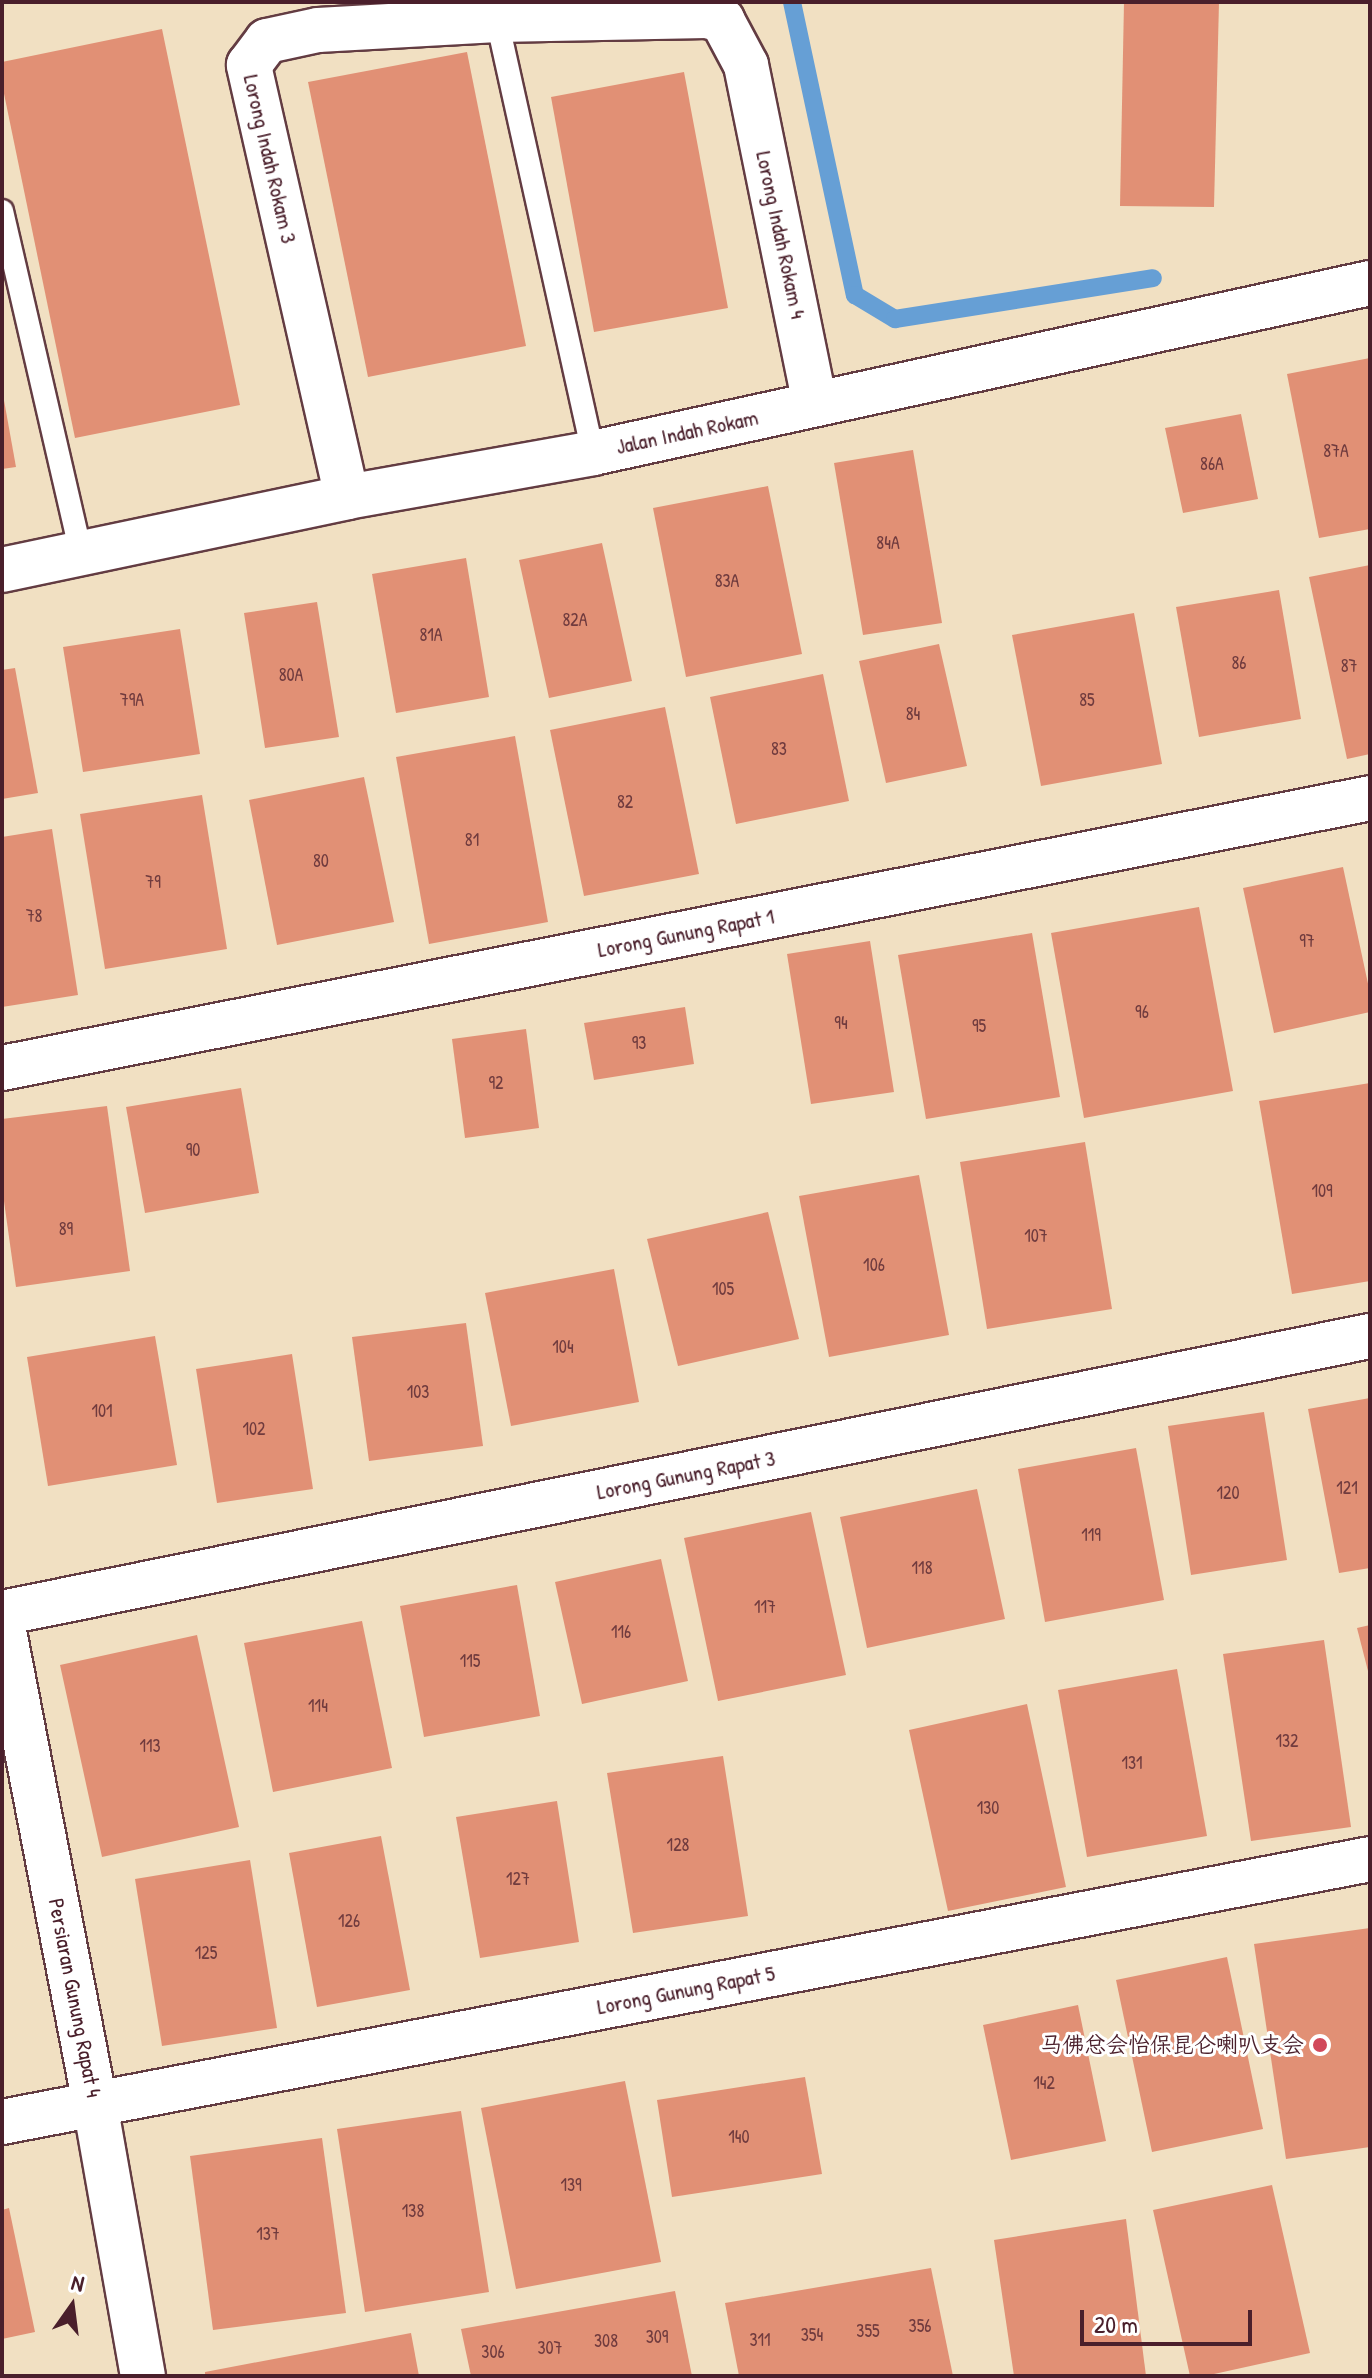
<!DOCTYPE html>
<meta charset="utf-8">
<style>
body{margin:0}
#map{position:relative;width:1372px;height:2378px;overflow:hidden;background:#f1e0c2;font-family:"Patrick Hand","LXGW WenKai TC",sans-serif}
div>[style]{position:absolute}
.stream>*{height:18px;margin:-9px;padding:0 9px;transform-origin:9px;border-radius:9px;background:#669fd5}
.building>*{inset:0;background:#e19075}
.roads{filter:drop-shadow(2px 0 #633c42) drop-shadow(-2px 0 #633c42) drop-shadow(0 2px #633c42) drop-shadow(0 -2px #633c42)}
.service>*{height:22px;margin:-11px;padding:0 11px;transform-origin:11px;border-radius:11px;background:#fff}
.minor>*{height:44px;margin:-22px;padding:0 22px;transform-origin:22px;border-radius:22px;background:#fff}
.dots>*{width:22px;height:22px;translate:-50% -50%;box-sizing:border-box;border:4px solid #fff;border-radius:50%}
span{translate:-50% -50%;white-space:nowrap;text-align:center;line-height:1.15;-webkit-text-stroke:6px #fff;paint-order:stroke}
.number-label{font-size:18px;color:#703b3e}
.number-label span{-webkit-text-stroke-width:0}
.street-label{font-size:22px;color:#4a1f2b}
.poi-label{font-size:22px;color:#4a1f2b}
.right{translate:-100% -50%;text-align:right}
.frame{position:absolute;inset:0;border:4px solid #4a1f2b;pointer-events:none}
.north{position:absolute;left:32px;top:2266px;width:80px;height:80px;-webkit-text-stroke:6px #fff;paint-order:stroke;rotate:14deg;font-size:22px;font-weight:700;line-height:32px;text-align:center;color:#4a1f2b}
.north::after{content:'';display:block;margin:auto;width:28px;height:36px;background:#4a1f2b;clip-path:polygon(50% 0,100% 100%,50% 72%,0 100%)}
.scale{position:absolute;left:1080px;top:2310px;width:172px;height:36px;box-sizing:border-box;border:4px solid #4a1f2b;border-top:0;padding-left:10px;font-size:24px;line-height:28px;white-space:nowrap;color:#4a1f2b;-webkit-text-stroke:6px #fff;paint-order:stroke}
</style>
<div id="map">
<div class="stream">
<i style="left:792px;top:2px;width:300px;rotate:77.9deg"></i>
<i style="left:855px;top:295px;width:47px;rotate:31deg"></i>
<i style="left:895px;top:319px;width:261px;rotate:-9deg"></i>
</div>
<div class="building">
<i style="clip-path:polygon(1124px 2px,1219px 2px,1214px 207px,1120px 206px)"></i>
<i style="clip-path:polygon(162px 29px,240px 405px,75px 438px,2px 84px,2px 62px)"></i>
<i style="clip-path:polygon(467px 52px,526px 346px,368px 377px,308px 82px)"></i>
<i style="clip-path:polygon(684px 72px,728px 308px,594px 332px,551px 97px)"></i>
<i style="clip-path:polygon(1370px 358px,1370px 529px,1319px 538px,1287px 374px)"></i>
<i style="clip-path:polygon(2px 389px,16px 467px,2px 469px)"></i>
<i style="clip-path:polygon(1241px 414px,1258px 499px,1183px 513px,1165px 428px)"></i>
<i style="clip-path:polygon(913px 450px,942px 623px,863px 635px,834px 463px)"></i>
<i style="clip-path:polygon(768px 486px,802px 654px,686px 677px,653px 508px)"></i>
<i style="clip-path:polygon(602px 543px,632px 681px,549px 698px,519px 560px)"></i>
<i style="clip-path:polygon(466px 558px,489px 697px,396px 713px,372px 574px)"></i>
<i style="clip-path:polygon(1370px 565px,1370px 754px,1347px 759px,1309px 577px)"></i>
<i style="clip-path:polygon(1279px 590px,1301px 719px,1199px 737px,1176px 607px)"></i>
<i style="clip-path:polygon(317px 602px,339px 737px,265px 748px,244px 613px)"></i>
<i style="clip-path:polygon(1134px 613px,1162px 764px,1041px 786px,1012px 635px)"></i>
<i style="clip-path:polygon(180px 629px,200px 754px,83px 772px,63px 647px)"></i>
<i style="clip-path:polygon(939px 644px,967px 766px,886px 783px,859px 661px)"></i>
<i style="clip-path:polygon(15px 668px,38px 793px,2px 799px,2px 670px)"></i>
<i style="clip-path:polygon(823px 674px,849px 801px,736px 824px,710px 697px)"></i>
<i style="clip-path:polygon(665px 707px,699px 874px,584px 896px,550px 730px)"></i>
<i style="clip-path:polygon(515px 736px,548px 922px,429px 944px,396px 757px)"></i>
<i style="clip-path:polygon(364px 777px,394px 922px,277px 945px,249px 800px)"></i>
<i style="clip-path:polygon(202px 795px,227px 949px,105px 969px,80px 814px)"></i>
<i style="clip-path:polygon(52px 829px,78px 995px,2px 1007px,2px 837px)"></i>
<i style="clip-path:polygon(1343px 867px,1370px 993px,1370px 1012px,1274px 1033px,1243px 888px)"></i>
<i style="clip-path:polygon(1199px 907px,1233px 1091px,1084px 1118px,1051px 933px)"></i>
<i style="clip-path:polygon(1032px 933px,1060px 1097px,926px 1119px,898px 955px)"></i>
<i style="clip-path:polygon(870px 941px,894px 1092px,811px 1104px,787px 954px)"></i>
<i style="clip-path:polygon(685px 1007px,694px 1064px,594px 1080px,584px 1023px)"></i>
<i style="clip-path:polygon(526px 1029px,539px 1128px,465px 1138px,452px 1039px)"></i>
<i style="clip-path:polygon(1370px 1083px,1370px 1281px,1292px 1294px,1259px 1101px)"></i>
<i style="clip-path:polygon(241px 1088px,259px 1193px,145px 1213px,126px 1107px)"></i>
<i style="clip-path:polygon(107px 1106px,130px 1271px,16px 1287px,2px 1187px,2px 1119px)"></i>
<i style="clip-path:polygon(1085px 1142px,1112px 1309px,987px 1329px,960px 1162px)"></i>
<i style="clip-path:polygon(919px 1175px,949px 1335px,829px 1357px,799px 1196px)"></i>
<i style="clip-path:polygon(768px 1212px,799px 1339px,678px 1366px,647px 1239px)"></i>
<i style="clip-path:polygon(614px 1269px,639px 1402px,511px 1426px,485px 1293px)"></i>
<i style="clip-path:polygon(466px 1323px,483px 1446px,369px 1461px,352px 1337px)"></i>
<i style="clip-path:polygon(155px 1336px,177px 1465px,48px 1486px,27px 1357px)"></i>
<i style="clip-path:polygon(292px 1354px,313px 1489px,217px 1503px,196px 1369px)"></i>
<i style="clip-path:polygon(1370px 1398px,1370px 1568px,1339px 1573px,1308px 1409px)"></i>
<i style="clip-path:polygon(1264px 1412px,1287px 1560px,1191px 1575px,1168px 1426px)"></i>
<i style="clip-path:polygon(1136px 1448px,1164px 1600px,1045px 1622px,1018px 1469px)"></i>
<i style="clip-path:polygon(977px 1489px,1005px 1619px,867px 1648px,840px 1517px)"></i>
<i style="clip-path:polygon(811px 1512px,846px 1675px,718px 1701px,684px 1538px)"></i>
<i style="clip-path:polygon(661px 1559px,688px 1681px,582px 1704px,555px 1582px)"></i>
<i style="clip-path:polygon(517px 1585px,540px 1716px,424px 1737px,400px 1606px)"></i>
<i style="clip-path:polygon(362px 1621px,392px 1768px,273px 1792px,244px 1643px)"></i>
<i style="clip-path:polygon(1370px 1625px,1370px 1675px,1369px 1675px,1357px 1628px)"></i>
<i style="clip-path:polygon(197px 1635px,239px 1827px,102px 1857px,60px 1665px)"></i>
<i style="clip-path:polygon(1324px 1640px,1351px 1827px,1251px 1841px,1223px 1654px)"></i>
<i style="clip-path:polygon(1177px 1669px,1207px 1836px,1087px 1857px,1058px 1690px)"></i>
<i style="clip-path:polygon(1027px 1704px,1066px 1887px,948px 1911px,909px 1730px)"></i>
<i style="clip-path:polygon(723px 1756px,748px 1916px,633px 1933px,607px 1773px)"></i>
<i style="clip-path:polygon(557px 1801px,579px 1942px,480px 1958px,456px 1817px)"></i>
<i style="clip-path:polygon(381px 1836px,410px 1990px,317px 2007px,289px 1853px)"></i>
<i style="clip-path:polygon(250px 1860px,277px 2028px,162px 2046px,135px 1879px)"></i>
<i style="clip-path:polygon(1370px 1928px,1370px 2147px,1286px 2159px,1254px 1944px)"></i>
<i style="clip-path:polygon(1227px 1957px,1263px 2129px,1152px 2152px,1116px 1980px)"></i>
<i style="clip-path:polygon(1078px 2005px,1106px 2141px,1011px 2160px,983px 2025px)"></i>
<i style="clip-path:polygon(805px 2077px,822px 2174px,672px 2197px,657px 2100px)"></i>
<i style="clip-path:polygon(625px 2081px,661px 2262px,516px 2289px,481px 2108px)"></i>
<i style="clip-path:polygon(461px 2111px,489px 2292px,365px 2312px,337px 2129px)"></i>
<i style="clip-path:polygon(322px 2138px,346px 2313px,213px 2330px,190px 2156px)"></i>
<i style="clip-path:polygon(1272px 2185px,1310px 2353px,1205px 2376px,1190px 2376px,1153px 2210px)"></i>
<i style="clip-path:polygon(9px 2208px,35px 2332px,2px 2339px,2px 2210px)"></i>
<i style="clip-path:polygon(1126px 2219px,1146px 2376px,1014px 2376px,994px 2240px)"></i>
<i style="clip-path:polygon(931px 2268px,953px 2376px,739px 2376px,725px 2303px)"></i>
<i style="clip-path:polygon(675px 2291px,692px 2376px,471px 2376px,461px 2329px)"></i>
<i style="clip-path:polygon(411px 2333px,419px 2376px,205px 2376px,205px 2372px)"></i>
</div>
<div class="roads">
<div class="service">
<i style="left:497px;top:20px;width:444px;rotate:77.5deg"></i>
<i style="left:2px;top:211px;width:351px;rotate:77deg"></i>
</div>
<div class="minor">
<i style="left:347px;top:497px;width:443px;rotate:-102.8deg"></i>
<i style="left:249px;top:65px;width:30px;rotate:-53deg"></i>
<i style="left:267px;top:41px;width:52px;rotate:-12.2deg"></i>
<i style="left:318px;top:30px;width:179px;rotate:-3.2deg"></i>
<i style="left:497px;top:20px;width:210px;rotate:-1.1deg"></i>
<i style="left:707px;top:16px;width:16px;rotate:15deg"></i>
<i style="left:722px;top:20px;width:51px;rotate:61.9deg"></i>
<i style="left:746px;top:65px;width:346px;rotate:78.5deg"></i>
<i style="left:2px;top:570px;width:353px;rotate:-11.9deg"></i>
<i style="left:347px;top:497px;width:250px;rotate:-10.1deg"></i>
<i style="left:593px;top:453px;width:795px;rotate:-12.34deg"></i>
<i style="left:2px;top:1068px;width:1394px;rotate:-11.16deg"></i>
<i style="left:2px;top:1613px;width:1396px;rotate:-11.45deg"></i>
<i style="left:2px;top:1621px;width:492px;rotate:79.1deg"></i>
<i style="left:95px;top:2104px;width:276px;rotate:80deg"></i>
<i style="left:2px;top:2122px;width:1393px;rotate:-10.88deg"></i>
</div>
</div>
<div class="dots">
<i style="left:1320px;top:2045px;background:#d1495b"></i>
</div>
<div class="number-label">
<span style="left:1336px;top:451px">87A</span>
<span style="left:1212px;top:464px">86A</span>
<span style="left:888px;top:543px">84A</span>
<span style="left:727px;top:581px">83A</span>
<span style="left:575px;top:620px">82A</span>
<span style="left:431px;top:635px">81A</span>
<span style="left:1239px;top:663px">86</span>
<span style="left:1349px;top:666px">87</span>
<span style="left:291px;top:675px">80A</span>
<span style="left:132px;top:700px">79A</span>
<span style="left:1087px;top:700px">85</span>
<span style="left:913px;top:714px">84</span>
<span style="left:779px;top:749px">83</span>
<span style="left:625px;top:802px">82</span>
<span style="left:472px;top:840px">81</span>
<span style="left:321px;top:861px">80</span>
<span style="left:153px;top:882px">79</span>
<span style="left:34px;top:916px">78</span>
<span style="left:1307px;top:941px">97</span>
<span style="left:1142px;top:1012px">96</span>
<span style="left:841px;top:1023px">94</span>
<span style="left:979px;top:1026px">95</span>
<span style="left:639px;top:1043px">93</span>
<span style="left:496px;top:1083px">92</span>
<span style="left:193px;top:1150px">90</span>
<span style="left:1322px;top:1191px">109</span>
<span style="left:66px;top:1229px">89</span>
<span style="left:1036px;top:1236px">107</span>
<span style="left:874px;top:1265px">106</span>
<span style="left:723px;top:1289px">105</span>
<span style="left:563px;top:1347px">104</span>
<span style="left:418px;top:1392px">103</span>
<span style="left:102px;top:1411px">101</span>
<span style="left:254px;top:1429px">102</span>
<span style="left:1347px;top:1488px">121</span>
<span style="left:1228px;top:1493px">120</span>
<span style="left:1091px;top:1535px">119</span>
<span style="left:922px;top:1568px">118</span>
<span style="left:765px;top:1607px">117</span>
<span style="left:621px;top:1632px">116</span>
<span style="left:470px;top:1661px">115</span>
<span style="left:318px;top:1706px">114</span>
<span style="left:1287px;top:1741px">132</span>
<span style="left:150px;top:1746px">113</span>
<span style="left:1132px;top:1763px">131</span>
<span style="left:988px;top:1808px">130</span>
<span style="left:678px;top:1845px">128</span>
<span style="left:518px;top:1879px">127</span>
<span style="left:349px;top:1921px">126</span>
<span style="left:206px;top:1953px">125</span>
<span style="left:1044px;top:2083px">142</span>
<span style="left:739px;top:2137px">140</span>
<span style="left:571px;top:2185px">139</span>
<span style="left:413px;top:2211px">138</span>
<span style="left:268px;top:2234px">137</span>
<span style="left:920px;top:2326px">356</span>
<span style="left:868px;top:2331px">355</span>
<span style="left:812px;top:2335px">354</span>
<span style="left:657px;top:2337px">309</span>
<span style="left:760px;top:2340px">311</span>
<span style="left:606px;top:2341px">308</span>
<span style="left:550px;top:2348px">307</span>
<span style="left:493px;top:2352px">306</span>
</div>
<div class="street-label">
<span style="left:270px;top:159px;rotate:77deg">Lorong Indah Rokam 3</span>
<span style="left:781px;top:235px;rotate:78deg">Lorong Indah Rokam 4</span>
<span style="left:687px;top:432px;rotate:-12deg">Jalan Indah Rokam</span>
<span style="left:686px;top:933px;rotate:-11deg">Lorong Gunung Rapat 1</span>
<span style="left:686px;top:1475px;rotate:-11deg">Lorong Gunung Rapat 3</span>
<span style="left:686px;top:1990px;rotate:-11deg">Lorong Gunung Rapat 5</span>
<span style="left:75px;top:1998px;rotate:79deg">Persiaran Gunung Rapat 4</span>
</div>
<div class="poi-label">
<span class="right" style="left:1304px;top:2045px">马佛总会怡保昆仑喇叭支会</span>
</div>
<div class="frame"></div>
<div class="north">N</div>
<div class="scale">20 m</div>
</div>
